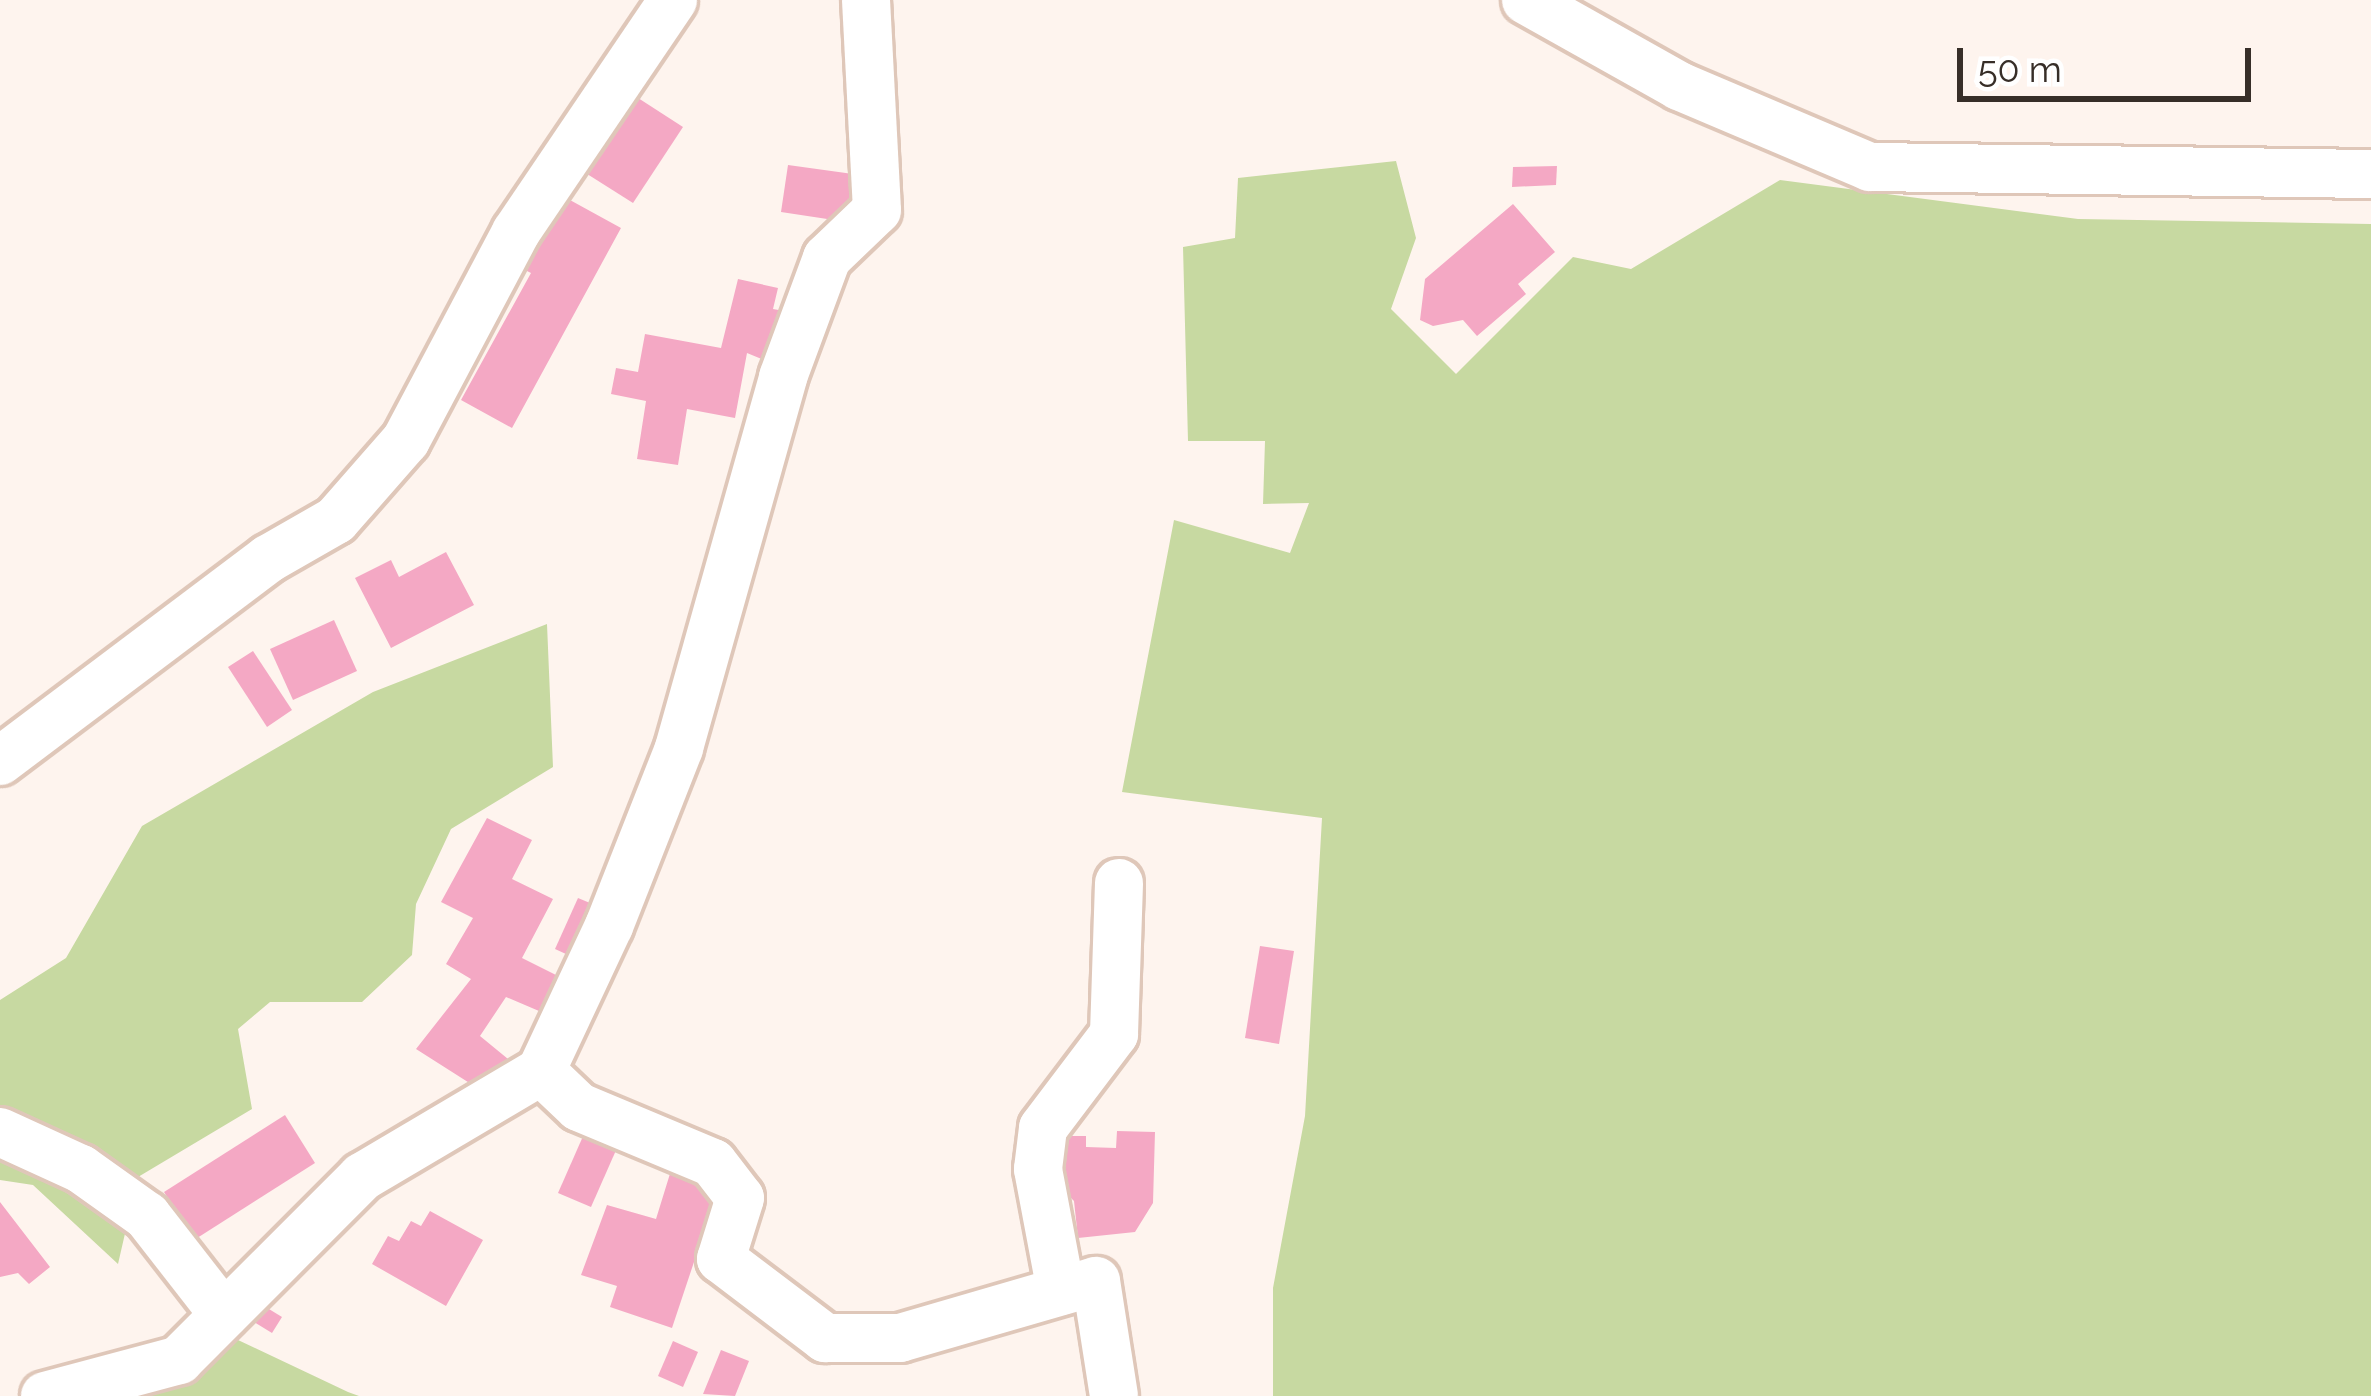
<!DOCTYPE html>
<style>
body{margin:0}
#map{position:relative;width:2371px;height:1396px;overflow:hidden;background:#fef4ee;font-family:Raleway,sans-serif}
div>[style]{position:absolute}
.green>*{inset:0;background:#c7d9a1}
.building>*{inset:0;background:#f4a8c4}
.roads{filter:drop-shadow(3px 0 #dfc7b9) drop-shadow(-3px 0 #dfc7b9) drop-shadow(0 3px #dfc7b9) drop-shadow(0 -3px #dfc7b9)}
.minor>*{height:48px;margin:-24px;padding:0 24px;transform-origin:24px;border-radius:24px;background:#fff}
span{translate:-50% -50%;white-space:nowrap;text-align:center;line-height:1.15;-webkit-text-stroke:9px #fff;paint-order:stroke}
.scale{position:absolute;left:1957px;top:48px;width:294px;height:54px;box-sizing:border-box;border:6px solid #372e28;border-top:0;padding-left:15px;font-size:36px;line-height:42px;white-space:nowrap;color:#372e28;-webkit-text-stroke:9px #fff;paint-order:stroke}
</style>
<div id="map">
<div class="green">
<i style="clip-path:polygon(1396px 161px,1416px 238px,1391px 309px,1456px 374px,1573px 257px,1631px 269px,1780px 180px,2078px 219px,2371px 224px,2371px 1396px,1273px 1396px,1273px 1288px,1305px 1116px,1322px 818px,1122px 792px,1174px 520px,1290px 553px,1309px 503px,1263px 504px,1265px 441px,1188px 441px,1183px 247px,1235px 238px,1238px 178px)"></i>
<i style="clip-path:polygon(547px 624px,553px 767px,451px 829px,416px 904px,412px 955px,362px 1002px,270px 1002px,238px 1029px,252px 1109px,138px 1177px,118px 1264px,33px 1185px,0 1180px,0 1000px,66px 958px,142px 826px,373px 692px)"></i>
<i style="clip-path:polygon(238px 1340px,348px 1392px,359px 1396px,136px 1396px)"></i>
</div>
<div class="building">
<i style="clip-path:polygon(635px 96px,683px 127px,633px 203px,584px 172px)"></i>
<i style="clip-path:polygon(788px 165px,853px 174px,847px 222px,781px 212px)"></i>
<i style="clip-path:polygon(1557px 166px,1556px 185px,1512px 187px,1513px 167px)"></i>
<i style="clip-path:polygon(559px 194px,621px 228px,512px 428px,461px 400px,531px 273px,519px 267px)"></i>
<i style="clip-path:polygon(1513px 204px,1555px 252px,1518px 284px,1526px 294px,1477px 336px,1463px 320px,1433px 326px,1420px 320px,1425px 279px)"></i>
<i style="clip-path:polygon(738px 279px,778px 288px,773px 309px,784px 311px,771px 363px,747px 353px,735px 418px,687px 409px,678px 465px,637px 459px,646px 401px,611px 394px,616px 368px,638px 372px,645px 334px,721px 348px)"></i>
<i style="clip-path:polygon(446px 552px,474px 605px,391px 648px,355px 578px,391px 560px,399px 577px)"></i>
<i style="clip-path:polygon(334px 620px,357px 671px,293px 700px,270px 649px)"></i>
<i style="clip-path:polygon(253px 651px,292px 710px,267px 727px,228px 667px)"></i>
<i style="clip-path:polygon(487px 818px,532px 840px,512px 879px,553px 899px,522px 958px,562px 978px,546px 1014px,506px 997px,480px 1036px,508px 1059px,482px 1091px,416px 1049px,471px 979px,446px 964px,473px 918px,441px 902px)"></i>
<i style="clip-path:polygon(578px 898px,602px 908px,579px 960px,555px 949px)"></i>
<i style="clip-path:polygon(1260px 946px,1294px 951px,1279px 1044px,1245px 1038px)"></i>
<i style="clip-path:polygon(285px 1115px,315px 1163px,194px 1240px,164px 1192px)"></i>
<i style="clip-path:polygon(1117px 1131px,1155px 1132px,1153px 1203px,1135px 1232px,1078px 1238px,1074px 1201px,1058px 1185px,1059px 1147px,1067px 1147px,1068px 1136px,1086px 1136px,1086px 1147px,1116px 1148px)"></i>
<i style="clip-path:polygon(584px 1134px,617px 1148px,591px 1207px,558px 1193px)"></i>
<i style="clip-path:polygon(673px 1164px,702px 1174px,716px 1196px,672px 1328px,610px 1307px,617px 1286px,581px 1275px,607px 1205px,656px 1219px)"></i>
<i style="clip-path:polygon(0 1202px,50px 1267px,29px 1284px,18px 1273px,0 1277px)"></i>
<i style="clip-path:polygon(430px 1211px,483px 1240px,446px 1306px,372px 1264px,388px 1236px,399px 1241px,411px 1221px,421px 1226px)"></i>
<i style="clip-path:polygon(264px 1306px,282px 1317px,272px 1333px,254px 1322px)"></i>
<i style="clip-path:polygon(673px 1341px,698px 1352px,683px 1387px,658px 1376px)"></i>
<i style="clip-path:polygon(721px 1350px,749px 1361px,735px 1396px,703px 1394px)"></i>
</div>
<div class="roads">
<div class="minor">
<i style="left:1526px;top:0;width:176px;rotate:29.3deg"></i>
<i style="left:1679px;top:86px;width:207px;rotate:23deg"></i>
<i style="left:1870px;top:167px;width:501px;rotate:0.8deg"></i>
<i style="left:0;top:761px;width:336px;rotate:-37deg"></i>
<i style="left:268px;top:559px;width:78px;rotate:-29.8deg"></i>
<i style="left:336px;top:520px;width:106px;rotate:-48.8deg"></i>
<i style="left:406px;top:440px;width:235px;rotate:-62.1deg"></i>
<i style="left:516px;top:232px;width:280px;rotate:-55.9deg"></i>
<i style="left:541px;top:1071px;width:52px;rotate:43.5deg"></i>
<i style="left:579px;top:1107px;width:145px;rotate:22.7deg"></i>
<i style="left:713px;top:1163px;width:44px;rotate:52.4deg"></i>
<i style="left:740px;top:1198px;width:64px;rotate:107.3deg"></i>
<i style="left:721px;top:1259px;width:131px;rotate:37.2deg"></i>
<i style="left:825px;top:1338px;width:75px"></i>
<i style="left:900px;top:1338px;width:204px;rotate:-16.2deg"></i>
<i style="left:1096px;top:1281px;width:116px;rotate:81.1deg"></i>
<i style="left:0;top:1132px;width:89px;rotate:24.6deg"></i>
<i style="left:81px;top:1169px;width:81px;rotate:35.5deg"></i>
<i style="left:147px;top:1216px;width:125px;rotate:52.1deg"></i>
<i style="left:1061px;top:1291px;width:124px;rotate:-100.7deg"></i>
<i style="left:1038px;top:1169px;width:41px;rotate:-83deg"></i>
<i style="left:1043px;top:1128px;width:118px;rotate:-52.9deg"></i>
<i style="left:1114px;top:1034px;width:151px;rotate:-88.1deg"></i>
<i style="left:45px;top:1396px;width:139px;rotate:-15deg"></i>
<i style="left:179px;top:1360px;width:259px;rotate:-45deg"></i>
<i style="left:362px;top:1177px;width:208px;rotate:-30.6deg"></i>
<i style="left:541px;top:1071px;width:160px;rotate:-64.9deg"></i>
<i style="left:609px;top:926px;width:191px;rotate:-68.5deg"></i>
<i style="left:679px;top:748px;width:385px;rotate:-74.3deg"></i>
<i style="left:783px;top:377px;width:127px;rotate:-69.7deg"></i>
<i style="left:827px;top:258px;width:69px;rotate:-43.8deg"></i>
<i style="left:877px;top:210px;width:210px;rotate:-93deg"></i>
</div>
</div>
<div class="scale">50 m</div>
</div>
